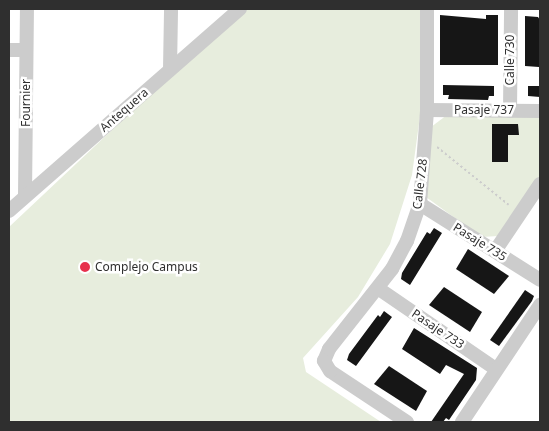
<!DOCTYPE html>
<style>
body{margin:0}
#map{position:relative;width:549px;height:431px;overflow:hidden;background:#fff;font-family:"Noto Sans",sans-serif}
div>[style]{position:absolute}
.green>*{inset:0;background:#e7eddd}
.building>*{inset:0;background:#161616}
.path>*{height:2px;margin-top:-1px;transform-origin:0;background:repeating-linear-gradient(90deg,#ccc 0 2.5px,transparent 0 5px)}
.minor>*{height:14px;margin:-7px;padding:0 7px;transform-origin:7px;border-radius:7px;background:#ccc}
.dots>*{width:14px;height:14px;translate:-50% -50%;box-sizing:border-box;border:2px solid #fff;border-radius:50%}
span{translate:-50% -50%;white-space:nowrap;text-align:center;line-height:1.15;-webkit-text-stroke:5px #fff;paint-order:stroke}
.street-label{font-size:12px;color:#2f2f2f}
.poi-label{font-size:12px;color:#2f2f2f}
.left{translate:0 -50%;text-align:left}
.frame{position:absolute;inset:0;border:10px solid #2f2f2f;pointer-events:none}
</style>
<div id="map">
<div class="green">
<i style="clip-path:polygon(247px 9px,421px 9px,420px 116px,412px 175px,390px 244px,358px 297px,303px 358px,306px 372px,381px 422px,9px 422px,9px 227px,164px 81px)"></i>
<i style="clip-path:polygon(447px 115px,540px 117px,540px 178px,499px 236px,481px 237px,426px 197px,431px 127px)"></i>
</div>
<div class="building">
<i style="clip-path:polygon(440px 15px,486px 19px,486px 15px,498px 15px,498px 65px,440px 65px)"></i>
<i style="clip-path:polygon(525px 16px,538px 17px,540px 20px,539px 67px,525px 66px)"></i>
<i style="clip-path:polygon(443px 85px,494px 86px,494px 96px,489px 96px,488px 100px,448px 99px,449px 95px,443px 95px)"></i>
<i style="clip-path:polygon(528px 86px,540px 86px,540px 97px,528px 96px)"></i>
<i style="clip-path:polygon(492px 124px,518px 124px,519px 135px,508px 135px,508px 162px,492px 162px)"></i>
<i style="clip-path:polygon(434px 228px,442px 233px,410px 285px,401px 279px,402px 273px,427px 232px,430px 234px)"></i>
<i style="clip-path:polygon(468px 249px,509px 276px,494px 294px,456px 269px)"></i>
<i style="clip-path:polygon(444px 287px,482px 312px,470px 332px,429px 305px)"></i>
<i style="clip-path:polygon(525px 290px,534px 296px,532px 301px,499px 346px,490px 340px)"></i>
<i style="clip-path:polygon(384px 311px,392px 317px,356px 366px,347px 360px,349px 354px,378px 315px,380px 317px)"></i>
<i style="clip-path:polygon(414px 328px,477px 368px,476px 380px,449px 420px,446px 418px,443px 422px,431px 422px,464px 374px,446px 365px,440px 374px,402px 349px)"></i>
<i style="clip-path:polygon(389px 366px,427px 391px,416px 411px,374px 384px)"></i>
</div>
<div class="path">
<i style="left:437px;top:147px;width:92px;rotate:38.9deg"></i>
</div>
<div class="minor">
<i style="left:9px;top:50px;width:17px"></i>
<i style="left:170px;top:69px;width:60px;rotate:-89deg"></i>
<i style="left:427px;top:110px;width:113px;rotate:0.5deg"></i>
<i style="left:510px;top:111px;width:102px;rotate:-89.4deg"></i>
<i style="left:25px;top:196px;width:187px;rotate:-89.4deg"></i>
<i style="left:420px;top:204px;width:142px;rotate:32.3deg"></i>
<i style="left:9px;top:211px;width:307px;rotate:-41.2deg"></i>
<i style="left:495px;top:251px;width:81px;rotate:-56.1deg"></i>
<i style="left:379px;top:289px;width:142px;rotate:34.4deg"></i>
<i style="left:407px;top:422px;width:92px;rotate:-146.5deg"></i>
<i style="left:330px;top:371px;width:12px;rotate:-121deg"></i>
<i style="left:324px;top:361px;width:13px;rotate:-67deg"></i>
<i style="left:329px;top:349px;width:102px;rotate:-51.8deg"></i>
<i style="left:392px;top:269px;width:32px;rotate:-62deg"></i>
<i style="left:407px;top:241px;width:39px;rotate:-71deg"></i>
<i style="left:420px;top:204px;width:94px;rotate:-85.7deg"></i>
<i style="left:427px;top:110px;width:101px;rotate:-90deg"></i>
<i style="left:462px;top:422px;width:141px;rotate:-56.3deg"></i>
</div>
<div class="dots">
<i style="left:85px;top:267px;background:#e7314d"></i>
</div>
<div class="street-label">
<span style="left:510px;top:60px;rotate:-90deg">Calle 730</span>
<span style="left:26px;top:103px;rotate:-90deg">Fournier</span>
<span style="left:124px;top:110px;rotate:-41deg">Antequera</span>
<span style="left:484px;top:110px">Pasaje 737</span>
<span style="left:420px;top:184px;rotate:-83deg">Calle 728</span>
<span style="left:480px;top:242px;rotate:32deg">Pasaje 735</span>
<span style="left:438px;top:329px;rotate:34deg">Pasaje 733</span>
</div>
<div class="poi-label">
<span class="left" style="left:95px;top:267px">Complejo Campus</span>
</div>
<div class="frame"></div>
</div>
